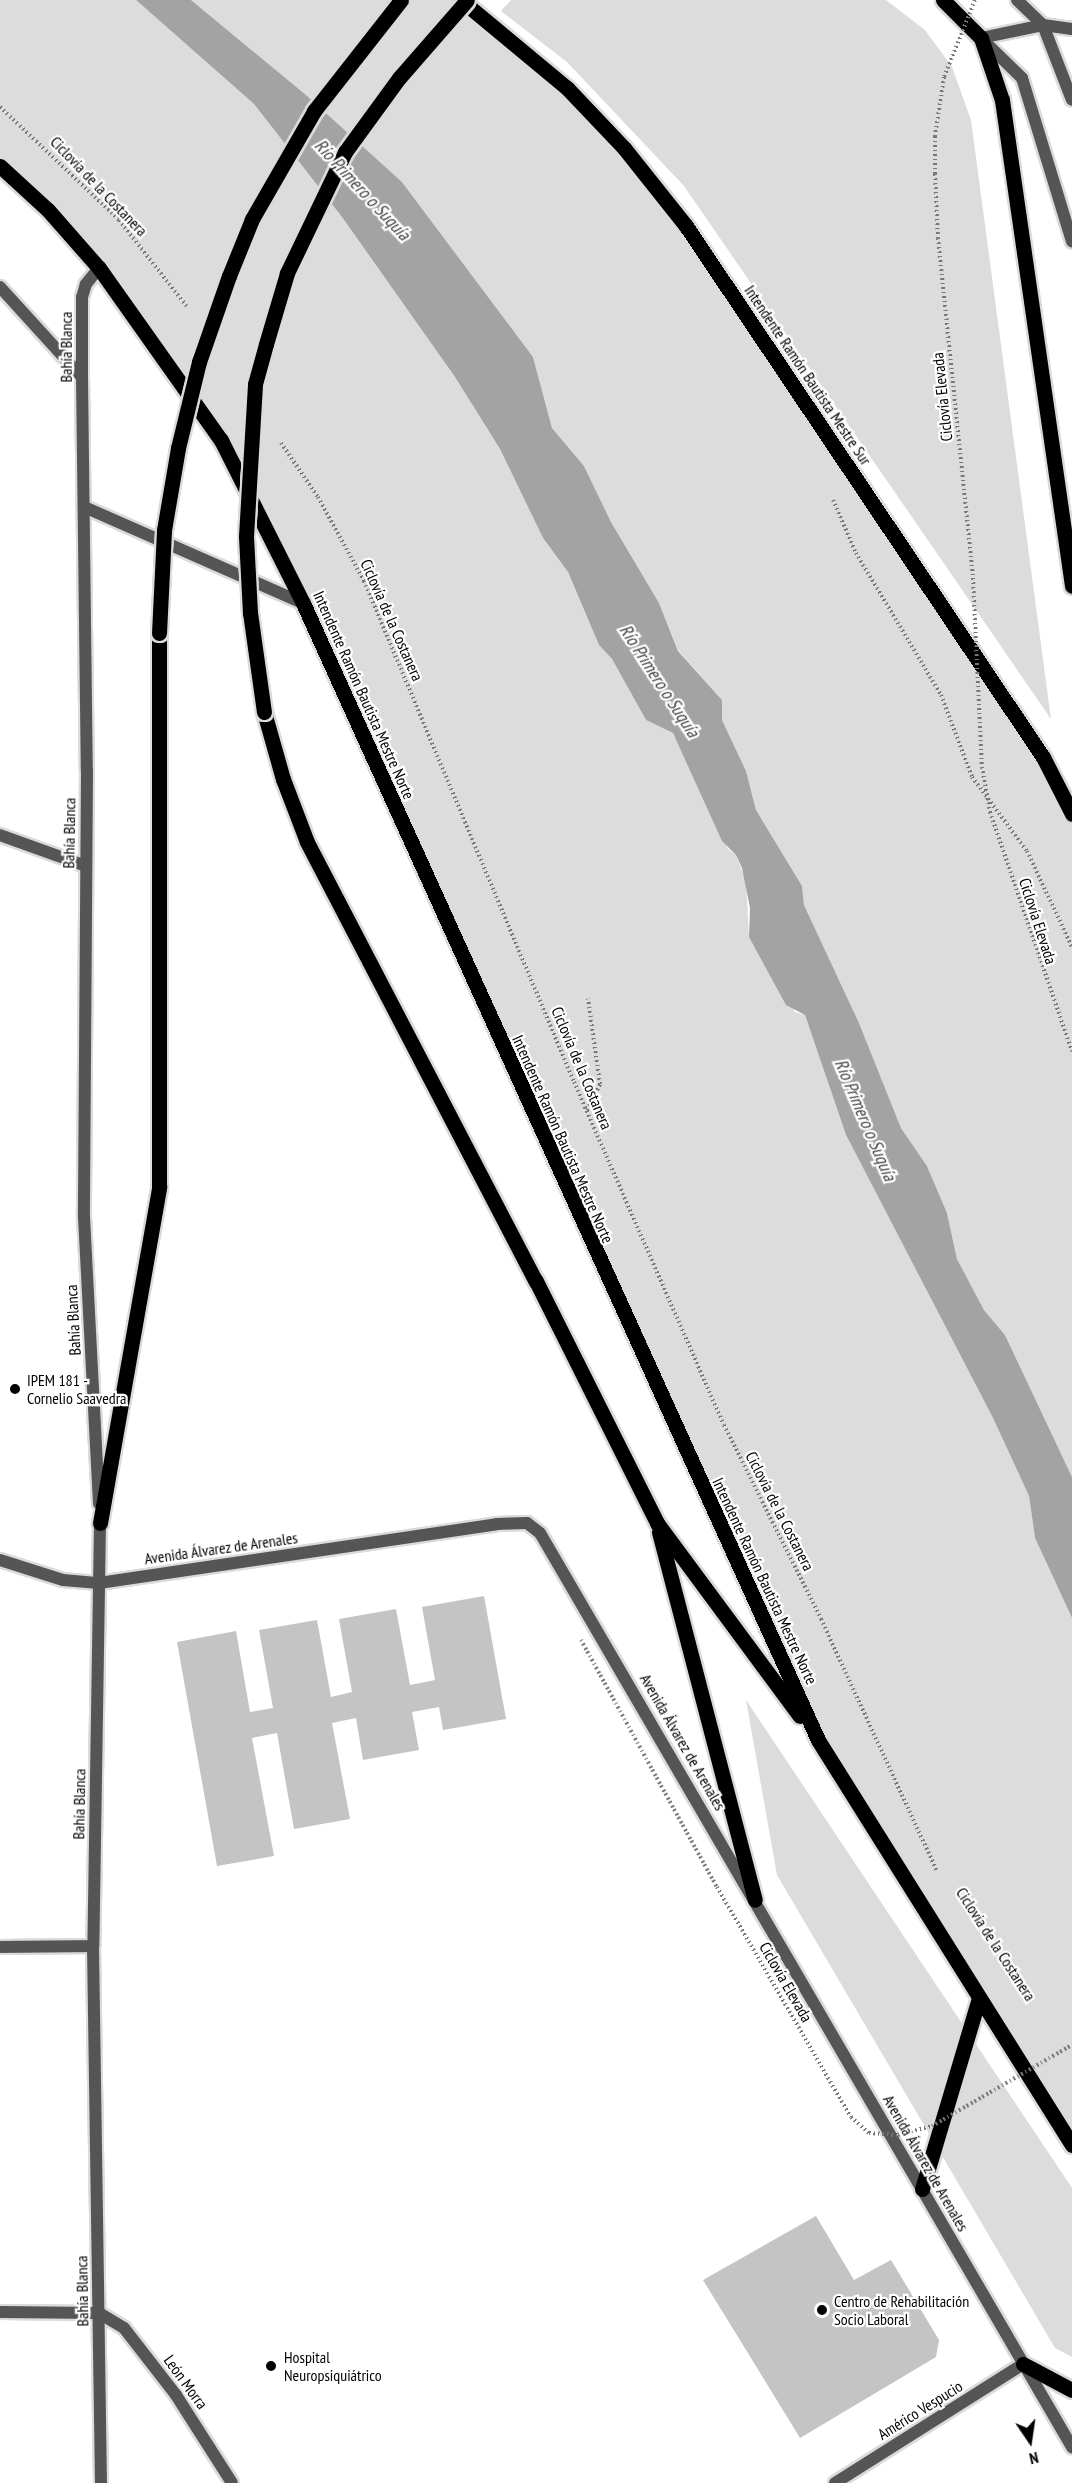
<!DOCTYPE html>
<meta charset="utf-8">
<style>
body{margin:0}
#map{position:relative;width:1072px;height:2483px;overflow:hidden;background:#fff;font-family:"PT Sans Narrow",sans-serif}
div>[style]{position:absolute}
.green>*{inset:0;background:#dcdcdc}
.water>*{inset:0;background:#a3a3a3}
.building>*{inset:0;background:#c4c4c4}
.path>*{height:4px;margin-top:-2px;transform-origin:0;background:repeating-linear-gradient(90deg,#777 0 1.5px,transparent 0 4.5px)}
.roads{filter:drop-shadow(2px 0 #dbdbdb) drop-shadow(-2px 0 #dbdbdb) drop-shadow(0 2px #dbdbdb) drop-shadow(0 -2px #dbdbdb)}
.service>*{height:12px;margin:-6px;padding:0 6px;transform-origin:6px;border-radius:6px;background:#555}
.minor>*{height:12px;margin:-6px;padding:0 6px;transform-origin:6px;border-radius:6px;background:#555}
.tertiary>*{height:12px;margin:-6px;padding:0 6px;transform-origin:6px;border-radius:6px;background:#555}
.primary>*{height:15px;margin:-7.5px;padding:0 7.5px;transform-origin:7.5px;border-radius:7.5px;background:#000}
.path-bridge>*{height:4px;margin-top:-2px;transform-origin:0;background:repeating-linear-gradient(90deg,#777 0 1.5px,transparent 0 4.5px)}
.bridges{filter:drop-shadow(2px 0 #dbdbdb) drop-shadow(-2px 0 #dbdbdb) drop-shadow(0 2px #dbdbdb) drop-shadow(0 -2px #dbdbdb)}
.primary-bridge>*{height:15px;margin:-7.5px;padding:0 7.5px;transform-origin:7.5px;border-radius:7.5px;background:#000}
.dots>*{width:16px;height:16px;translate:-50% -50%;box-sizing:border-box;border:3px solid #fff;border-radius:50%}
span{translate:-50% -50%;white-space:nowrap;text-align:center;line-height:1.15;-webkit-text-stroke:4.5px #fff;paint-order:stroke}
.street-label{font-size:16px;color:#000}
.poi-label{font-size:16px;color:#000}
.left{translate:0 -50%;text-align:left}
.water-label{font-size:18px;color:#444;font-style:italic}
.north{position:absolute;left:1000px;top:2411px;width:60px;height:60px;-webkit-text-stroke:4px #fff;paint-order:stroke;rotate:167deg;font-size:16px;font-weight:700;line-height:24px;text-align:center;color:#000}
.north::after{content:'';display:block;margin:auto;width:21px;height:27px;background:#000;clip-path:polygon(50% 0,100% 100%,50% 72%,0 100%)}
</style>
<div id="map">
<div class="green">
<i style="clip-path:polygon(0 0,136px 0,254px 104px,342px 217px,455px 377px,500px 449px,543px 538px,568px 572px,599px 645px,612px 659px,646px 720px,673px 733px,728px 849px,736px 855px,746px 881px,749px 937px,795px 1012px,805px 1015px,846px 1135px,993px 1418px,1029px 1496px,1035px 1538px,1072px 1618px,1072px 2145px,818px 1740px,221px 440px,99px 268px,0 166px)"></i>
<i style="clip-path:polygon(191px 0,461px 0,567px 88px,686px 226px,1072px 814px,1072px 1477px,1005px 1335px,984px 1310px,957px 1259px,947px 1213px,927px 1166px,901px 1128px,859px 1023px,804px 905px,802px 886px,756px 810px,746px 771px,722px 720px,722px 700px,678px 650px,659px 603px,611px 522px,584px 466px,552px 428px,533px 357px,402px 182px,306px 95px)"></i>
<i style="clip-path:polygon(511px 0,886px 0,925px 30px,952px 67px,971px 120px,1051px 719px,684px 186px,567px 62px,501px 11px)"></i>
<i style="clip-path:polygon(746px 1700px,1072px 2188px,1072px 2357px,1055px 2348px,777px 1875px)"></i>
</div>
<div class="water">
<i style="clip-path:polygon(136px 0,191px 0,306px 95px,402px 182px,533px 357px,552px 428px,584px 466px,611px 522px,659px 603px,678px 651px,722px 700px,722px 720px,746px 771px,756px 810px,802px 886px,804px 905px,859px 1023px,901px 1128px,927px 1166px,947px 1213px,957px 1259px,984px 1310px,1005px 1335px,1072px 1477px,1072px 1618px,1035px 1538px,1029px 1496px,993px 1418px,846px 1135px,805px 1015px,786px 1005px,749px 937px,750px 908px,742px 868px,736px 855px,722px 841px,673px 733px,646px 720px,612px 659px,599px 645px,568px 572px,543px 538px,500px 449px,455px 377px,342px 217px,254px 104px)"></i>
</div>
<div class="building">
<i style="clip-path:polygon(484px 1596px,506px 1719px,443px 1730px,439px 1707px,412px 1712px,419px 1750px,363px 1760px,356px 1718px,332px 1723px,350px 1819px,294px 1829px,277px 1733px,252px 1738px,274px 1856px,217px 1866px,177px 1642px,236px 1631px,250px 1712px,273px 1708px,259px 1630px,317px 1620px,331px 1697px,352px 1692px,339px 1619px,396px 1609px,410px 1685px,435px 1680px,422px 1607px)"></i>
<i style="clip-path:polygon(816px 2216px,854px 2280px,891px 2260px,939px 2340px,936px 2357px,800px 2438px,703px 2280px)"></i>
</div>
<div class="path">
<i style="left:0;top:107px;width:164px;rotate:43.5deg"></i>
<i style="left:119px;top:220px;width:112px;rotate:51.9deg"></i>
<i style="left:281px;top:443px;width:65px;rotate:55.6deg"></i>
<i style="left:318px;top:497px;width:96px;rotate:61.3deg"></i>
<i style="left:364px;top:581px;width:543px;rotate:67.26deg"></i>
<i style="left:574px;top:1082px;width:374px;rotate:66.4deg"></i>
<i style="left:724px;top:1425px;width:217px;rotate:63.4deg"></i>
<i style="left:821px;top:1619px;width:277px;rotate:65.3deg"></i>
<i style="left:833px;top:500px;width:58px;rotate:66.5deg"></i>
<i style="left:856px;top:553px;width:165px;rotate:59.1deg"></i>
<i style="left:941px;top:695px;width:88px;rotate:69.3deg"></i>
<i style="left:972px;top:777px;width:92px;rotate:53.4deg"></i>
<i style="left:1027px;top:851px;width:106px;rotate:64.9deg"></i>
<i style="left:587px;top:1110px;width:29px;rotate:-63deg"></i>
<i style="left:600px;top:1084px;width:86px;rotate:-98deg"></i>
</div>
<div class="roads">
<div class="service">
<i style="left:1017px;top:0;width:36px;rotate:44deg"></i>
<i style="left:1043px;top:25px;width:80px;rotate:68.9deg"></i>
<i style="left:981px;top:38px;width:63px;rotate:-11.8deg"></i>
<i style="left:1043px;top:25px;width:29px;rotate:8deg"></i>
<i style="left:982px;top:39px;width:56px;rotate:44.3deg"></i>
<i style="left:1022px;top:78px;width:171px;rotate:73deg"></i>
</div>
<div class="minor">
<i style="left:99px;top:268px;width:21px;rotate:129deg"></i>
<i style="left:86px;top:284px;width:14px;rotate:107deg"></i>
<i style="left:82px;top:297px;width:80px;rotate:90deg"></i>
<i style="left:82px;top:377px;width:394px;rotate:89.3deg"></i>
<i style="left:87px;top:771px;width:446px;rotate:90.4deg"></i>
<i style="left:84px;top:1217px;width:287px;rotate:87deg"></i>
<i style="left:0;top:287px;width:122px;rotate:47.7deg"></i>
<i style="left:84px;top:507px;width:239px;rotate:23.7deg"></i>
<i style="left:0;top:835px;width:91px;rotate:19.8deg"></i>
<i style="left:0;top:1560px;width:66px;rotate:17.6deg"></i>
<i style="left:63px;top:1580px;width:36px;rotate:5deg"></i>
<i style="left:99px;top:1583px;width:402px;rotate:-8.4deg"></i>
<i style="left:497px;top:1524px;width:30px;rotate:-2deg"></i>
<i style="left:527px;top:1523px;width:16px;rotate:38deg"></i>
<i style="left:540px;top:1533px;width:1058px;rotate:59.8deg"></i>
<i style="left:0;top:1947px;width:93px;rotate:-0.6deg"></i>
<i style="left:0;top:2312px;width:99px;rotate:0.6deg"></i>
<i style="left:99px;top:2313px;width:29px;rotate:31deg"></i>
<i style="left:124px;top:2328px;width:85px;rotate:52.2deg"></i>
<i style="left:176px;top:2395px;width:104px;rotate:57.5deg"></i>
<i style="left:835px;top:2483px;width:222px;rotate:-32.3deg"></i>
</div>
<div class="tertiary">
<i style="left:100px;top:1523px;width:423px;rotate:90.9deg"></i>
<i style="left:93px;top:1946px;width:537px;rotate:89.15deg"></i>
</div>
<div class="primary">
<i style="left:461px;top:0;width:138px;rotate:39.7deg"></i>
<i style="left:567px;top:88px;width:83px;rotate:46.5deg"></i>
<i style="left:624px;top:148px;width:100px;rotate:51.5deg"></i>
<i style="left:686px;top:226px;width:640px;rotate:56.09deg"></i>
<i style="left:1043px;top:757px;width:64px;rotate:63deg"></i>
<i style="left:943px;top:0;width:54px;rotate:45deg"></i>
<i style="left:981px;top:38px;width:65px;rotate:71.3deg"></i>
<i style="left:1002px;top:100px;width:491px;rotate:81.8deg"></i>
<i style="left:0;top:166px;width:65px;rotate:42.5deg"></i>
<i style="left:48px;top:210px;width:77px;rotate:48.7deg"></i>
<i style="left:99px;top:268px;width:211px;rotate:54.7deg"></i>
<i style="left:221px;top:440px;width:182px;rotate:63.3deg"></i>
<i style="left:303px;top:603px;width:1248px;rotate:65.63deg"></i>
<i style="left:818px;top:1740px;width:478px;rotate:57.9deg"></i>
<i style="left:264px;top:712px;width:70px;rotate:74.2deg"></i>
<i style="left:283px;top:779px;width:67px;rotate:69.1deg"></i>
<i style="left:307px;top:842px;width:495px;rotate:62.5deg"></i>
<i style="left:536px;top:1281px;width:271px;rotate:63.4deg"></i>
<i style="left:657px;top:1523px;width:240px;rotate:53.5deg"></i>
<i style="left:100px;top:1523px;width:341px;rotate:-80deg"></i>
<i style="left:159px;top:1187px;width:554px;rotate:-90deg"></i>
<i style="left:659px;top:1532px;width:380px;rotate:75.4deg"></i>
<i style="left:922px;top:2189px;width:199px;rotate:-73.4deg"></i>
<i style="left:1023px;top:2364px;width:55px;rotate:28deg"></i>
</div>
</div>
<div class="path-bridge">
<i style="left:975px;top:0;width:83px;rotate:111.9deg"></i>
<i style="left:944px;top:77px;width:60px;rotate:98.7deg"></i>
<i style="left:935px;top:136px;width:38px;rotate:90deg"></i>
<i style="left:935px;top:174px;width:64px;rotate:87.3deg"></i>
<i style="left:938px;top:238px;width:342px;rotate:84.1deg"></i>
<i style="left:973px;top:578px;width:189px;rotate:87.3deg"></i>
<i style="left:982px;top:767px;width:46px;rotate:79.9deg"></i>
<i style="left:990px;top:812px;width:253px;rotate:71.1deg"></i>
<i style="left:581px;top:1640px;width:282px;rotate:61.2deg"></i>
<i style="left:717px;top:1887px;width:266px;rotate:59.8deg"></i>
<i style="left:851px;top:2117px;width:24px;rotate:42deg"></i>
<i style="left:869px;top:2133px;width:29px;rotate:4deg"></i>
<i style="left:898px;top:2135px;width:35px;rotate:-15deg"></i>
<i style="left:932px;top:2126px;width:162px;rotate:-30.1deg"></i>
</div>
<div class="bridges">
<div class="primary-bridge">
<i style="left:159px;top:633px;width:103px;rotate:-87.2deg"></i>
<i style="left:164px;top:530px;width:83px;rotate:-80.3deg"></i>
<i style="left:178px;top:448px;width:89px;rotate:-76.3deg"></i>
<i style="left:199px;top:362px;width:91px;rotate:-70.8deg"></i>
<i style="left:229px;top:276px;width:61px;rotate:-68deg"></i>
<i style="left:252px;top:219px;width:125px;rotate:-60.1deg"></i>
<i style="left:314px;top:111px;width:141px;rotate:-51.9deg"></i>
<i style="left:264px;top:712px;width:100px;rotate:-98deg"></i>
<i style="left:250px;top:613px;width:77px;rotate:-93deg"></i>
<i style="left:246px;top:536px;width:152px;rotate:-86.6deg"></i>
<i style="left:255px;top:384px;width:41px;rotate:-74.6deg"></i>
<i style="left:266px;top:344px;width:74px;rotate:-73.5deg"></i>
<i style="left:287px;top:273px;width:134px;rotate:-64.4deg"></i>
<i style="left:345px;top:152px;width:92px;rotate:-53.9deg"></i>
<i style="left:399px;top:78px;width:103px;rotate:-48.9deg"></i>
</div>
</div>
<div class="dots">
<i style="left:15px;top:1389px;background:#000"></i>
<i style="left:822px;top:2310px;background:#000"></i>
<i style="left:271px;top:2366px;background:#000"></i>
</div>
<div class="street-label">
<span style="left:99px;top:186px;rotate:46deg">Ciclovía de la Costanera</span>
<span style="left:66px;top:347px;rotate:-90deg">Bahía Blanca</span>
<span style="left:808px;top:375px;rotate:56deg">Intendente Ramón Bautista Mestre Sur</span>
<span style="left:942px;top:397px;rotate:-96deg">Ciclovía Elevada</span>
<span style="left:392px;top:620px;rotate:66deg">Ciclovía de la Costanera</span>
<span style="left:364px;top:695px;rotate:66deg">Intendente Ramón Bautista Mestre Norte</span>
<span style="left:69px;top:833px;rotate:-89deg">Bahía Blanca</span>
<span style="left:1038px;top:921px;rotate:72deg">Ciclovía Elevada</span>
<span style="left:582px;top:1068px;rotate:67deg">Ciclovía de la Costanera</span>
<span style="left:563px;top:1139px;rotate:66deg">Intendente Ramón Bautista Mestre Norte</span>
<span style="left:73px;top:1320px;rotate:-93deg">Bahía Blanca</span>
<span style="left:780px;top:1511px;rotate:63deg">Ciclovía de la Costanera</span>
<span style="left:221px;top:1548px;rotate:-8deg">Avenida Álvarez de Arenales</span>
<span style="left:765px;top:1581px;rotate:65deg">Intendente Ramón Bautista Mestre Norte</span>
<span style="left:683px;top:1742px;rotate:60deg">Avenida Álvarez de Arenales</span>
<span style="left:79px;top:1804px;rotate:-89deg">Bahía Blanca</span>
<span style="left:996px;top:1944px;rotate:57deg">Ciclovía de la Costanera</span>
<span style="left:786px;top:1982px;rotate:60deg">Ciclovía Elevada</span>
<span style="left:926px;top:2163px;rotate:60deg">Avenida Álvarez de Arenales</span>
<span style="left:82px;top:2291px;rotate:-91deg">Bahía Blanca</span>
<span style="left:186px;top:2382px;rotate:54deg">León Morra</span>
<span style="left:920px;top:2410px;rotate:-32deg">Américo Vespucio</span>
</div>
<div class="poi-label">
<span class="left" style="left:27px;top:1389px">IPEM 181 -<br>Cornelio Saavedra</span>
<span class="left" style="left:834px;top:2310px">Centro de Rehabilitación<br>Socio Laboral</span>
<span class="left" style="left:284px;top:2366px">Hospital<br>Neuropsiquiátrico</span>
</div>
<div class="water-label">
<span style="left:362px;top:190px;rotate:47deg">Río Primero o Suquía</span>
<span style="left:659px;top:681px;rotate:57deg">Río Primero o Suquía</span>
<span style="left:865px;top:1120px;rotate:67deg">Río Primero o Suquía</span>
</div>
<div class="north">N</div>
</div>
